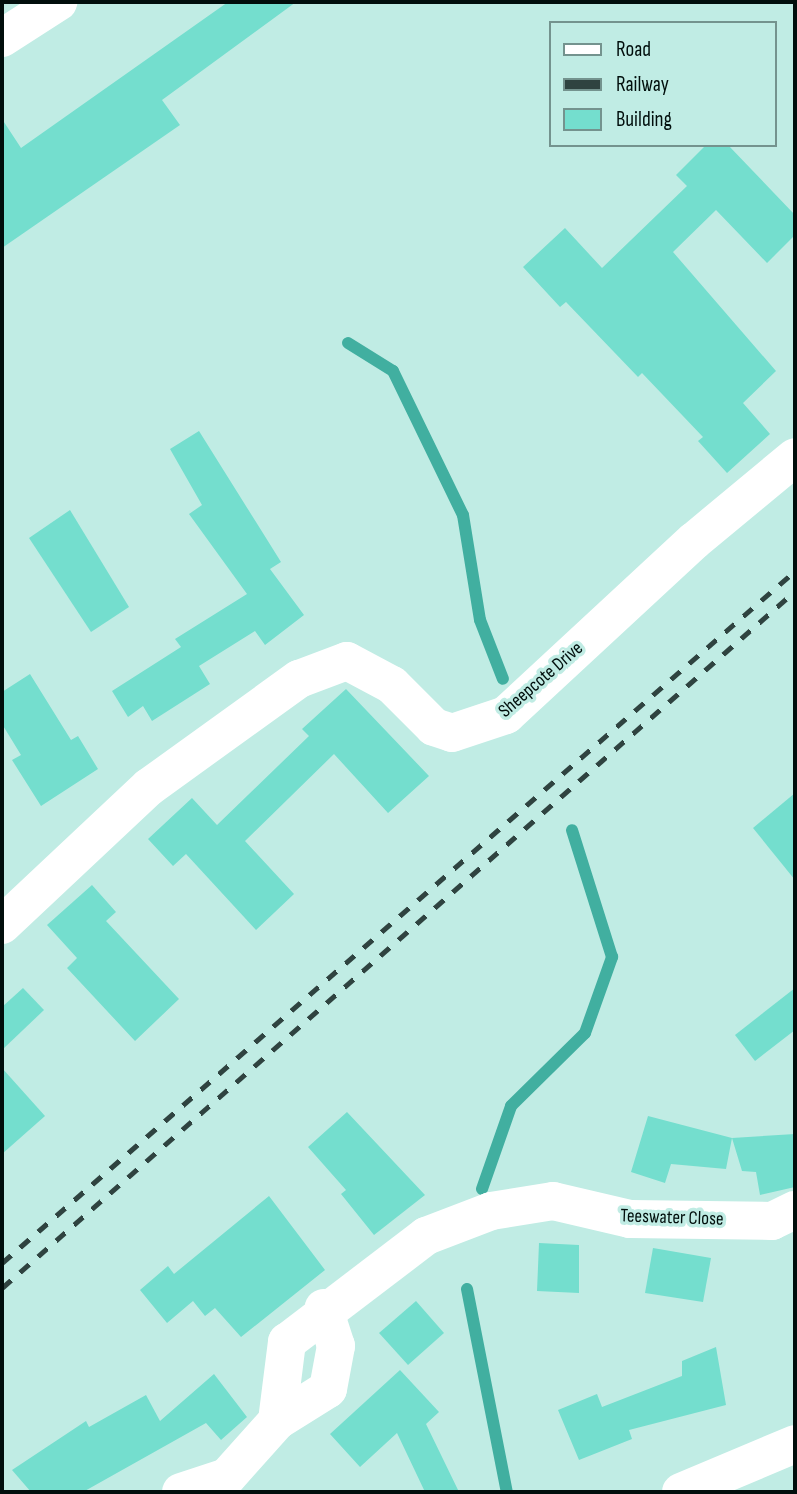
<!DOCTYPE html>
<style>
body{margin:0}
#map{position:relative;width:797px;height:1494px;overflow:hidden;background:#c0ece4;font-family:"Sofia Sans Condensed",sans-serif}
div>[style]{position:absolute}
.stream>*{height:12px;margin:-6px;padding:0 6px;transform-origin:6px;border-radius:6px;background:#41afa0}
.building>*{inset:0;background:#74dece}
.street>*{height:38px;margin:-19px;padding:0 19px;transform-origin:19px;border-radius:19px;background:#fff}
.rail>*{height:5px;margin-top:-2.5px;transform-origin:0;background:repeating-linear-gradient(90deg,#2f4340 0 12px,transparent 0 24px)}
span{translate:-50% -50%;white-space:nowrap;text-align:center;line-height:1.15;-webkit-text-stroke:7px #c0ece4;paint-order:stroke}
.street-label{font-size:19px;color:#010e0c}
.frame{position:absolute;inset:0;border:4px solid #010e0c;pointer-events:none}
.legend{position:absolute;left:549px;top:21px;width:228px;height:126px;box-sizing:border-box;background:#c0ece4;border:2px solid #74938e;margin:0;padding:9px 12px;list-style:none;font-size:21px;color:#010e0c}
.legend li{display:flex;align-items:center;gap:14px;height:35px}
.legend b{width:35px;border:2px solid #74938e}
</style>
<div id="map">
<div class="stream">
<i style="left:348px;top:343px;width:53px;rotate:31.9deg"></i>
<i style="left:393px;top:371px;width:160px;rotate:64.1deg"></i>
<i style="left:463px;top:515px;width:106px;rotate:80.8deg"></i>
<i style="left:480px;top:620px;width:63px;rotate:68.7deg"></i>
<i style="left:482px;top:1189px;width:88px;rotate:-70.7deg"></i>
<i style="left:511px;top:1106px;width:104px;rotate:-44.6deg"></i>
<i style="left:585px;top:1033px;width:81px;rotate:-70.4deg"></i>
<i style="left:612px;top:957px;width:133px;rotate:-107.5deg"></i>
<i style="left:467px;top:1289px;width:207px;rotate:78.9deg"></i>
</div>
<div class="building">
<i style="clip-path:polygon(228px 2px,296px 2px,162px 100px,180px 125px,2px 248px,2px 119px,21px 148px)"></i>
<i style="clip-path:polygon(706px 145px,728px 145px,795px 215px,795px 235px,767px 263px,716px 210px,673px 252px,776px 371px,743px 403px,770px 434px,727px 473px,698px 441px,703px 437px,642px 373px,638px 377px,566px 302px,560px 307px,523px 267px,565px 228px,602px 268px,687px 186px,676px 175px)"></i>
<i style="clip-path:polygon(199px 431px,281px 562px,270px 569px,304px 615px,265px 645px,255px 631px,199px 666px,210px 684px,152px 721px,143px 706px,128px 717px,112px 691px,181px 647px,175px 639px,247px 594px,189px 514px,202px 505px,170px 449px)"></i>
<i style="clip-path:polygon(70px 510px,129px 607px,91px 632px,29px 538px)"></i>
<i style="clip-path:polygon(30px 674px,71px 740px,78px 736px,98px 769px,41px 806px,12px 760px,21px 755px,2px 724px,2px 692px)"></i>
<i style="clip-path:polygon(346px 689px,429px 776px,388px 813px,334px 754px,245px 841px,294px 894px,256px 930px,186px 854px,173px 866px,148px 839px,192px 798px,217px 825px,309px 736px,302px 729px)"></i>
<i style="clip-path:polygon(795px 793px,795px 880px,753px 828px)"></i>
<i style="clip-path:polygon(92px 885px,116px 912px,106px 921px,179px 999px,135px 1041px,67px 968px,77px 958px,47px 925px)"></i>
<i style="clip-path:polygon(23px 988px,44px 1010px,2px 1050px,2px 1007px)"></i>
<i style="clip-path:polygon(795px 988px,795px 1030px,755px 1061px,735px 1035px)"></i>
<i style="clip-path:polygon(2px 1068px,45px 1116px,2px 1154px)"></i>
<i style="clip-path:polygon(347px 1112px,425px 1195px,374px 1235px,341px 1194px,346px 1190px,308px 1147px)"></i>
<i style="clip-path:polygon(648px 1116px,732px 1138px,726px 1169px,671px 1164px,665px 1183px,631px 1172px)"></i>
<i style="clip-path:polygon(795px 1134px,795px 1187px,760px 1195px,756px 1172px,742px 1171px,732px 1138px)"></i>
<i style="clip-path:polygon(269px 1196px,325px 1270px,241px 1337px,215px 1308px,205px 1316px,193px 1301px,167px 1323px,140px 1290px,168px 1266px,174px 1274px)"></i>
<i style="clip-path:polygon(539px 1243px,579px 1245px,579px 1293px,537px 1291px)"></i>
<i style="clip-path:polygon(653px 1248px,711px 1258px,703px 1302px,645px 1293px)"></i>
<i style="clip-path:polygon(416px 1301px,444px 1333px,408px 1365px,379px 1333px)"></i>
<i style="clip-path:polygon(716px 1347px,726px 1405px,629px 1430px,632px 1439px,579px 1460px,558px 1410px,597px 1394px,602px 1407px,682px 1376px,682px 1361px)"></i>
<i style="clip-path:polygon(400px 1370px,439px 1412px,426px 1424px,459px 1492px,425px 1492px,397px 1433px,360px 1467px,330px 1434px)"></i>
<i style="clip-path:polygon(214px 1374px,247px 1417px,221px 1440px,206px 1423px,83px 1492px,31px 1492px,12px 1470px,86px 1421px,89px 1427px,146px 1395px,160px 1421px)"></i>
</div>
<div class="street">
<i style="left:2px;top:38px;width:67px;rotate:-32.7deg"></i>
<i style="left:2px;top:925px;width:202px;rotate:-43.2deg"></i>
<i style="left:149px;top:787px;width:185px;rotate:-35.8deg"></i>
<i style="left:299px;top:679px;width:51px;rotate:-20.6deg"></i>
<i style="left:347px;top:661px;width:51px;rotate:28.1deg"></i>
<i style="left:392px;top:685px;width:59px;rotate:45deg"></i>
<i style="left:434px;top:727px;width:19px;rotate:18deg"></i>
<i style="left:452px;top:733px;width:57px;rotate:-18.4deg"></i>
<i style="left:506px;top:715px;width:256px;rotate:-42.8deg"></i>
<i style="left:694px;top:541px;width:131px;rotate:-39.7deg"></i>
<i style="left:277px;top:1421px;width:60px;rotate:-32.1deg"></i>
<i style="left:328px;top:1389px;width:44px;rotate:-79.5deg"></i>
<i style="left:336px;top:1346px;width:40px;rotate:-108deg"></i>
<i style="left:181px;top:1492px;width:48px;rotate:-18.1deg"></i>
<i style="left:227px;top:1477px;width:75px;rotate:-48.2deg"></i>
<i style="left:277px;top:1421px;width:80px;rotate:-82.8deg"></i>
<i style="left:287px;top:1342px;width:175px;rotate:-37.3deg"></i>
<i style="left:426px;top:1236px;width:70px;rotate:-21deg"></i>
<i style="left:491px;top:1211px;width:63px;rotate:-9.2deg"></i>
<i style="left:553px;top:1201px;width:79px;rotate:13.2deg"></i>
<i style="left:630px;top:1219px;width:142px;rotate:0.8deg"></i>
<i style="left:772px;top:1221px;width:25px;rotate:-26deg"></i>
<i style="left:681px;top:1492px;width:124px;rotate:-22.8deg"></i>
</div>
<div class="rail">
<i style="left:2px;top:1263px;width:1052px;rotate:-41.11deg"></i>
<i style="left:2px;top:1288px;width:1056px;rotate:-41.31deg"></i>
</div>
<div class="street-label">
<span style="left:541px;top:680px;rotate:-41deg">Sheepcote Drive</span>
<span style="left:672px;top:1218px;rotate:2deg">Teeswater Close</span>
</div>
<div class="frame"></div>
<ul class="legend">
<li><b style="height:9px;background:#fff"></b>Road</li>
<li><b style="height:9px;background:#2f4340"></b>Railway</li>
<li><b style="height:19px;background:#74dece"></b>Building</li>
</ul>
</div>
